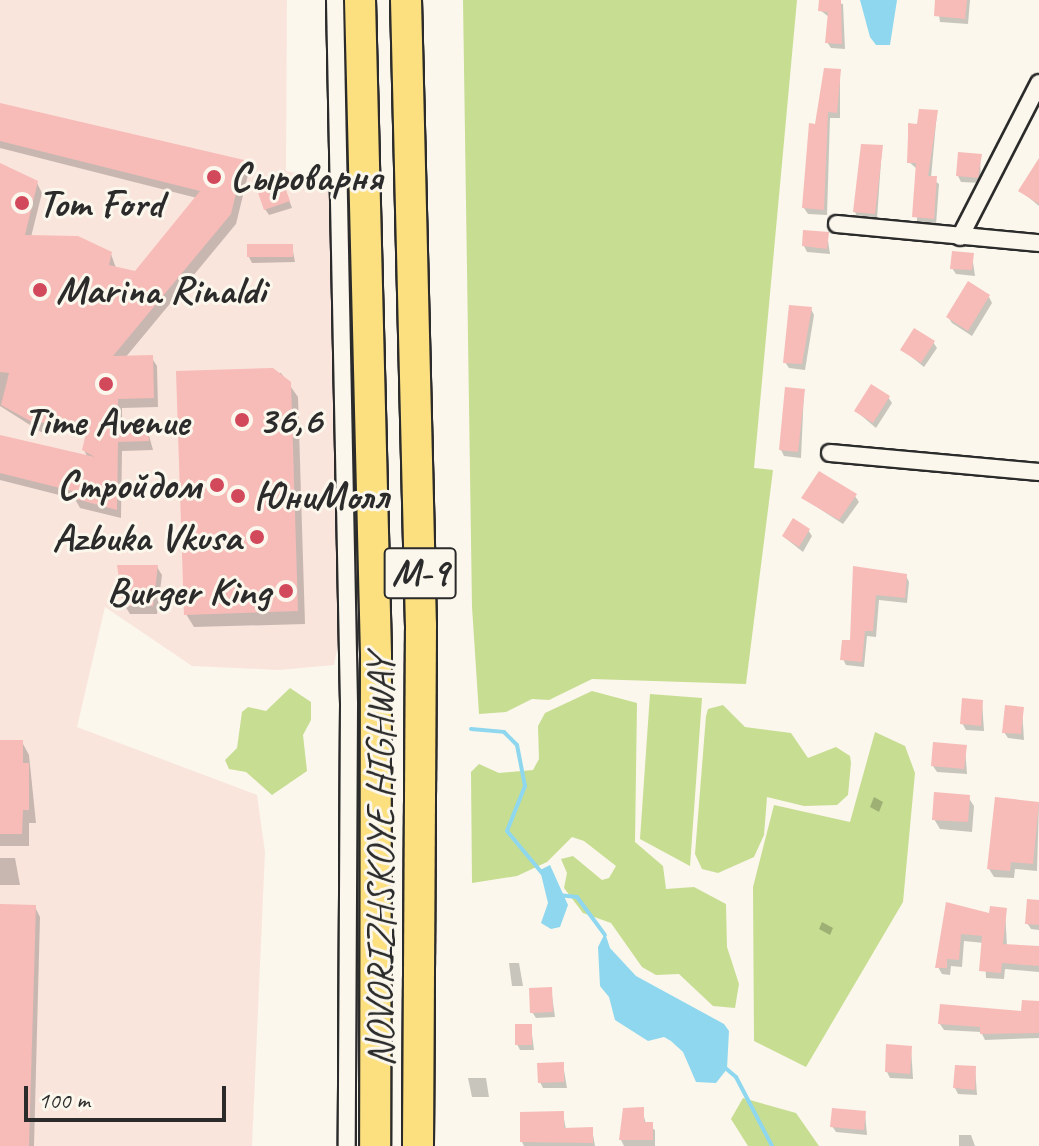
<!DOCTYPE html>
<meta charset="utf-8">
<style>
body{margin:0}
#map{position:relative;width:1039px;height:1146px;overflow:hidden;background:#fbf7ec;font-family:Caveat,sans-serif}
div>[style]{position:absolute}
.built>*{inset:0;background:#fae5dc}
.green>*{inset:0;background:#c7dd92}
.water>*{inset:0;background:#8ed7ef}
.shadow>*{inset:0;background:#0003}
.stream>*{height:4px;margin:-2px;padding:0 2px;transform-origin:2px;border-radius:2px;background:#8ed7ef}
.building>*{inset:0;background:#f7bbb8}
.roads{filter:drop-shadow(2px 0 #2b2b2b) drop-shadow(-2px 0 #2b2b2b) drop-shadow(0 2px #2b2b2b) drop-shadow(0 -2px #2b2b2b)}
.minor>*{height:16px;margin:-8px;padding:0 8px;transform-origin:8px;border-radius:8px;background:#fbf7ec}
.motorway>*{height:30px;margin:-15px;padding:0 15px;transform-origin:15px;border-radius:15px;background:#fce080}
.dots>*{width:22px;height:22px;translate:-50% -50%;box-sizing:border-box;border:4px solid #fbf7ec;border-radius:50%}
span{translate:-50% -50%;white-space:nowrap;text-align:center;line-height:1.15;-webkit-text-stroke:6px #fbf7ec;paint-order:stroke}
.shield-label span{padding:2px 6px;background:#fbf7ec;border:2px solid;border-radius:6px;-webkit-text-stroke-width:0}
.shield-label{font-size:38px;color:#2b2b2b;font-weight:700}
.poi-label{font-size:40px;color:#2b2b2b;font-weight:700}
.left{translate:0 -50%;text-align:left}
.right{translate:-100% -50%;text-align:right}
.street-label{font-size:40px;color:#2b2b2b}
.scale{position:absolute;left:24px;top:1086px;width:202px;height:36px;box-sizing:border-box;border:4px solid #2b2b2b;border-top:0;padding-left:10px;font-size:24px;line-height:28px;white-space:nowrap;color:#2b2b2b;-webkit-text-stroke:6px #fbf7ec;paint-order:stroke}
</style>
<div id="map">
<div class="built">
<i style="clip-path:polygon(0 0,287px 0,286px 171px,331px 180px,340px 634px,334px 665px,279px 670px,192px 666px,105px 607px,77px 727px,257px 795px,265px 852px,252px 1146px,0 1146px)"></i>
</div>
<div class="green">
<i style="clip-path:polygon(463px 0,797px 0,754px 468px,773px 470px,746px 684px,592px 679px,549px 700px,532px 699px,506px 712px,479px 714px,472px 607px)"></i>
<i style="clip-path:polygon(290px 688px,311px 702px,311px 720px,303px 735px,307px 771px,272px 795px,246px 772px,229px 769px,225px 760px,237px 748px,242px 712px,248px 707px,266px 711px)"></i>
<i style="clip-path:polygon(592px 691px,637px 703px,635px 842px,663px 866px,666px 889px,694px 887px,726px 904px,727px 947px,739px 984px,735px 1008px,713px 1006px,679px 974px,656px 975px,642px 967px,611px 923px,583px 913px,564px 888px,567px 873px,561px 859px,573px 856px,602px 880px,609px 878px,616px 866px,584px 841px,572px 837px,547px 862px,517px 876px,472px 883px,471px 772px,479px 764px,499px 773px,533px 770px,539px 759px,538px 726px,545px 713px)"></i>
<i style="clip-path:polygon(650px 694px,702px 698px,690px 866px,640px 839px)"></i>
<i style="clip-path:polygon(723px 705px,745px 727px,791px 733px,808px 758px,836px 747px,850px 756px,851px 763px,848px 795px,837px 805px,804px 806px,767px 797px,764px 835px,754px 857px,718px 873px,702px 869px,695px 854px,706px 716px,708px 709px)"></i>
<i style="clip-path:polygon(875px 732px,905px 746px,915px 773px,903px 902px,806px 1067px,754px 1041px,753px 887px,774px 805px,850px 822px)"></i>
<i style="clip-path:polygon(743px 1098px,796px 1113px,819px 1146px,748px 1146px,731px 1119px)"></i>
</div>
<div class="water">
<i style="clip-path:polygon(860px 0,897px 0,890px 45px,876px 45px,870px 37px)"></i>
<i style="clip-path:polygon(550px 865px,568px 905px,560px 927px,551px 929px,541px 923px,548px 903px,540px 870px)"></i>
<i style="clip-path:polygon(605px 933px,610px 948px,636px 976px,724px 1024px,729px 1031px,727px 1069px,716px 1083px,696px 1082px,683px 1052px,671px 1041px,664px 1037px,648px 1041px,615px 1020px,609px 997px,600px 986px,598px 947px)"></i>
</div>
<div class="shadow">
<i style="clip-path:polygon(821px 0,843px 4px,845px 49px,831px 48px,827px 42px,829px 17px,820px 10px)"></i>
<i style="clip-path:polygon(937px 0,970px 0,968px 24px,940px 22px)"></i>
<i style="clip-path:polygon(840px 71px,840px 118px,830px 118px,827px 215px,808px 214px,804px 208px,816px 126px)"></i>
<i style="clip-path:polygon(0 105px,243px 162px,249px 171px,236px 224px,125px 358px,151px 357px,157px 366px,158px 407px,122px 408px,122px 428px,147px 428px,153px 450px,122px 451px,121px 518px,80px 508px,75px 499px,0 480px,0 436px,88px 458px,84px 450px,89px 431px,41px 432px,0 406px,0 167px,37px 183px,42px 193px,31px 237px,111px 254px,116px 268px,136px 273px,197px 198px,0 148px)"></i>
<i style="clip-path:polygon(937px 112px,931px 178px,939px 184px,936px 225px,917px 223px,917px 169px,909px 162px,919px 126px)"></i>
<i style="clip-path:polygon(882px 147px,877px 219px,858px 218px,855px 212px)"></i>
<i style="clip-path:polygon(980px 156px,981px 183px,961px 182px,958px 176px)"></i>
<i style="clip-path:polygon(1039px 170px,1039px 206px,1021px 191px)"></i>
<i style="clip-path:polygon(282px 181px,292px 208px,269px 215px,265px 209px)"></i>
<i style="clip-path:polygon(827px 234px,830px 254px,807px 252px,804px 246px)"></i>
<i style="clip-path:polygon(292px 246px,295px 262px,252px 263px,249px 257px)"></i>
<i style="clip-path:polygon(972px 255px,975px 276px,956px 274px,952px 268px)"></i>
<i style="clip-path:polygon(989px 297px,992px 303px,972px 336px,952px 323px,948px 317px)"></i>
<i style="clip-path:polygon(811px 309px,814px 315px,805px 370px,789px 368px,785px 362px)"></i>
<i style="clip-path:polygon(933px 342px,937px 348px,924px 367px,903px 350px)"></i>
<i style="clip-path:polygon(178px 373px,281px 373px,298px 397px,305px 624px,194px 627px,186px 614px)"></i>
<i style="clip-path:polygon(804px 391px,801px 458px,784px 456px,781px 450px)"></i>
<i style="clip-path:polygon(888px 397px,892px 403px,876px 428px,856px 411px)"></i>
<i style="clip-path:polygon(855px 496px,859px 502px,843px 524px,803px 498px)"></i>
<i style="clip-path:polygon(808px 530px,812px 536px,803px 552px,784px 537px)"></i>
<i style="clip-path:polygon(157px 567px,162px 575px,157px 614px,130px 614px,125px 606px)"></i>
<i style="clip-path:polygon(854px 568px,906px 576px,909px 582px,907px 603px,879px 600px,876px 637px,867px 636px,864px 667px,846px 665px,843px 659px,852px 643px)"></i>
<i style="clip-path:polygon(982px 701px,984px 731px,966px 730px,962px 723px)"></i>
<i style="clip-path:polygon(1022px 709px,1024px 740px,1008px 738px,1004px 732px)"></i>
<i style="clip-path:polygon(0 742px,22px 742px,29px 755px,36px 823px,29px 823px,29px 846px,0 846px)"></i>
<i style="clip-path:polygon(965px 747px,967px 774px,937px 772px,933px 766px)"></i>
<i style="clip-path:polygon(874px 797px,883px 802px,879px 812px,870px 807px)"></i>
<i style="clip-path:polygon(968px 797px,974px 806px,972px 832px,940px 829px,934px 819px)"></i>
<i style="clip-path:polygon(997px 799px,1039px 804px,1037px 871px,1015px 869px,1014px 878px,994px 877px,989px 869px)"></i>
<i style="clip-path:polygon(0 858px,15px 858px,20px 885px,0 885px)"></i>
<i style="clip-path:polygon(1039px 900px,1039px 930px,1031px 929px,1027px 923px)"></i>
<i style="clip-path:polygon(948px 905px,991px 916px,1005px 910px,1007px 946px,1039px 948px,1039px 972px,1005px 969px,1004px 979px,986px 978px,984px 943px,964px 941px,962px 967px,951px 966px,950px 975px,942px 974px,938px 967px)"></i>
<i style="clip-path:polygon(0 906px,35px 907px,40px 917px,34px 1146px,0 1146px)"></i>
<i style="clip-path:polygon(822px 922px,833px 928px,830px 935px,819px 929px)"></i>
<i style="clip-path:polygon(509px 963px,519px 963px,523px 986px,512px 986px)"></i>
<i style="clip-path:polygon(551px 989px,555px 1017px,536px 1018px,532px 1012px)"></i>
<i style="clip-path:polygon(1039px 1003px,1039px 1038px,985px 1040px,981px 1032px,944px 1030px,940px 1024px,1023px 1013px)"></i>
<i style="clip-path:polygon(531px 1026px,534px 1050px,520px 1050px,517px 1044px)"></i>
<i style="clip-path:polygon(911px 1048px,913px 1079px,890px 1078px,887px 1072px)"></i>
<i style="clip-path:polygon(563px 1064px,567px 1088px,543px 1088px,540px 1082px)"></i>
<i style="clip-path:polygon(975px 1068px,977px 1095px,958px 1094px,955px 1088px)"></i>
<i style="clip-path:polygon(468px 1078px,486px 1078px,489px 1097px,472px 1097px)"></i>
<i style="clip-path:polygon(642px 1109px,646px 1124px,655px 1130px,655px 1146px,624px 1146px,621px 1140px)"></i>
<i style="clip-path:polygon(563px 1113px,566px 1130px,592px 1129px,595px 1146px,524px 1146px,522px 1142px)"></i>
<i style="clip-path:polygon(865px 1113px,867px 1135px,836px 1132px,832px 1126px)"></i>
<i style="clip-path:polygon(959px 1135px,971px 1135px,975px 1146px,959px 1146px)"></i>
</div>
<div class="stream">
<i style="left:471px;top:729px;width:33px;rotate:5deg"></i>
<i style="left:504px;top:732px;width:18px;rotate:45deg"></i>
<i style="left:517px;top:745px;width:42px;rotate:79deg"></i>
<i style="left:525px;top:786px;width:48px;rotate:111.8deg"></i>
<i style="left:507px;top:831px;width:55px;rotate:50.2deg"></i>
<i style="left:558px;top:895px;width:19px;rotate:6deg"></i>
<i style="left:577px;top:897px;width:47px;rotate:53.6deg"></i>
<i style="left:723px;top:1066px;width:17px;rotate:40deg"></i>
<i style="left:736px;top:1077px;width:78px;rotate:62.4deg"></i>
</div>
<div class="building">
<i style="clip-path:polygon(819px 0,841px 0,842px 44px,825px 43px,828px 12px,818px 11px)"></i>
<i style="clip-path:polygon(935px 0,967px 0,965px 19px,934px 16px)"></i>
<i style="clip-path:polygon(824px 68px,841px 69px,837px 113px,828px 112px,824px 210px,802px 208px,809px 123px,815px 124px)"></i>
<i style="clip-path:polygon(0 103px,244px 160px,231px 214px,113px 356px,153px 355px,154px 398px,118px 399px,118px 427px,148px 426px,149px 441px,118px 442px,117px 510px,72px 498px,72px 491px,0 473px,0 435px,95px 457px,82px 450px,89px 421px,34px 423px,1px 405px,9px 373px,0 372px,0 163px,38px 181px,25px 235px,78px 236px,112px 252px,109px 265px,135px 271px,200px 191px,0 141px)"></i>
<i style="clip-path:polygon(919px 109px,938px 110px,928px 176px,937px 176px,934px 219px,912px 217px,916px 163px,907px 163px,908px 136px,908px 123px,917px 124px)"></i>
<i style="clip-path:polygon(861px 144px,883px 145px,875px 214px,853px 212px)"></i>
<i style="clip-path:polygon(958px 152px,982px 154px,978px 178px,956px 176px)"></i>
<i style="clip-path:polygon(1039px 158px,1039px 204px,1018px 191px)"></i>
<i style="clip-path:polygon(282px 179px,290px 201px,264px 210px,256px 187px)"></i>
<i style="clip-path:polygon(803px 230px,829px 232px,827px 249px,802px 246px)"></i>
<i style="clip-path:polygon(247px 244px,293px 244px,293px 257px,247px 257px)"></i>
<i style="clip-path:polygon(952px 251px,974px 253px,972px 270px,950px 269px)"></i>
<i style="clip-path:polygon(968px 281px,990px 295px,968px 331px,946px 317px)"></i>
<i style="clip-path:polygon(789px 305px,812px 307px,802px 364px,783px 363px)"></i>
<i style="clip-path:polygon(914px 328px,935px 341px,921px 363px,900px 350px)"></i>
<i style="clip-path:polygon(273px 368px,291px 382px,298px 611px,184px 615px,176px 371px)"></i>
<i style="clip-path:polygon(871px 384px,890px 396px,873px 423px,854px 411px)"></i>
<i style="clip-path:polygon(785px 387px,805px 389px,798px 452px,779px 450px)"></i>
<i style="clip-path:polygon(819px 471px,857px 494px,839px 520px,801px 498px)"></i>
<i style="clip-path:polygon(793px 518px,810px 529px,799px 547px,782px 536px)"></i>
<i style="clip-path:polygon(117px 565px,158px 565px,153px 606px,123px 606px)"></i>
<i style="clip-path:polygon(853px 566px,907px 574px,905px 598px,876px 595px,873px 631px,865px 631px,862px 662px,840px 660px,842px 640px,850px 640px)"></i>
<i style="clip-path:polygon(962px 698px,983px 700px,981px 726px,960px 724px)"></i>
<i style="clip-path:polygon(1005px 705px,1024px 707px,1021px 734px,1002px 733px)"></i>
<i style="clip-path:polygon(0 740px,23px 740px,23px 763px,29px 763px,29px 810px,23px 810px,22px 834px,0 834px)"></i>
<i style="clip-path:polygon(933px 742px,967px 745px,964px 769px,931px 766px)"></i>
<i style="clip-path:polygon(934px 792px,970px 795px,968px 822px,932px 820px)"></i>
<i style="clip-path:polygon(995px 797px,1039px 802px,1033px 864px,1011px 862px,1010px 871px,987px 869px)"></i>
<i style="clip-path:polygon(1027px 899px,1039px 900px,1039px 925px,1025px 924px)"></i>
<i style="clip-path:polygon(946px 902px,989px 913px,990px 906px,1007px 908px,1003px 944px,1039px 946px,1039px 966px,1002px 963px,1001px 973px,979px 971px,982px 936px,961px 934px,959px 960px,947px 959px,947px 968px,935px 968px)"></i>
<i style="clip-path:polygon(0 904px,36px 905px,29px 1146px,0 1146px)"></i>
<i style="clip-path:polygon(552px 987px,553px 1012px,530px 1013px,529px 988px)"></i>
<i style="clip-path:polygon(1022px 1000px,1039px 1001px,1039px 1033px,980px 1034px,980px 1027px,938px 1024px,940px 1004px,1021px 1011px)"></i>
<i style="clip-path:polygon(515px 1024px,532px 1024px,532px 1045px,515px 1045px)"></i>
<i style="clip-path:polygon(886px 1044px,912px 1046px,910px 1074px,885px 1072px)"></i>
<i style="clip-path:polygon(564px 1062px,564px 1082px,538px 1083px,537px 1063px)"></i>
<i style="clip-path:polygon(955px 1065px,976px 1066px,975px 1090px,953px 1088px)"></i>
<i style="clip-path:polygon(644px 1107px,644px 1122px,653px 1122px,653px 1140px,619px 1140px,623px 1108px)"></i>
<i style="clip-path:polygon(832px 1108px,866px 1111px,864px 1130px,830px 1127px)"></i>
<i style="clip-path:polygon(564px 1111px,564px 1128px,593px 1127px,593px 1143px,520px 1142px,520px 1112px)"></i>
</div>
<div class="roads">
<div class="minor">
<i style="left:335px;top:0;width:704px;rotate:88.86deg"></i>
<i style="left:349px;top:704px;width:442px;rotate:90.3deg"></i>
<i style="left:837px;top:224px;width:203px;rotate:5.4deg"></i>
<i style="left:960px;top:237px;width:173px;rotate:-62.8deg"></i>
<i style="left:830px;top:453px;width:210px;rotate:5.2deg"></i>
</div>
<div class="motorway">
<i style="left:360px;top:0;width:655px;rotate:88.6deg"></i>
<i style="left:376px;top:655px;width:491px;rotate:90.1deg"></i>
<i style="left:406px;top:0;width:625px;rotate:88.63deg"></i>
<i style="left:421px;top:625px;width:521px;rotate:90.33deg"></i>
</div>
</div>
<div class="dots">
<i style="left:214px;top:177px;background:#d1495b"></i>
<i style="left:22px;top:203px;background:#d1495b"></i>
<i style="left:40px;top:290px;background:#d1495b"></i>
<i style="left:106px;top:384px;background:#d1495b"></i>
<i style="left:242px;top:420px;background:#d1495b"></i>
<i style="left:217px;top:485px;background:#d1495b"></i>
<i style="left:238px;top:496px;background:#d1495b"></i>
<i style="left:257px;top:537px;background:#d1495b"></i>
<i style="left:286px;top:591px;background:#d1495b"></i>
</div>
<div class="shield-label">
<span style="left:420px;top:573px">М-9</span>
</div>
<div class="poi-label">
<span class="left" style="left:230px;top:177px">Сыроварня</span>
<span class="left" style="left:38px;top:203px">Tom Ford</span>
<span class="left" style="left:56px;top:290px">Marina Rinaldi</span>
<span class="left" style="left:258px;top:420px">36,6</span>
<span style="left:106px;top:421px">Time Avenue</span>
<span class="right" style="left:201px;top:485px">Стройдом</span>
<span class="left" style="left:254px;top:496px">ЮниМолл</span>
<span class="right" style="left:241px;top:537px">Azbuka Vkusa</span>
<span class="right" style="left:270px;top:591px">Burger King</span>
</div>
<div class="street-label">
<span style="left:380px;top:861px;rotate:-90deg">NOVORIZHSKOYE HIGHWAY</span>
</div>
<div class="scale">100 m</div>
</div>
